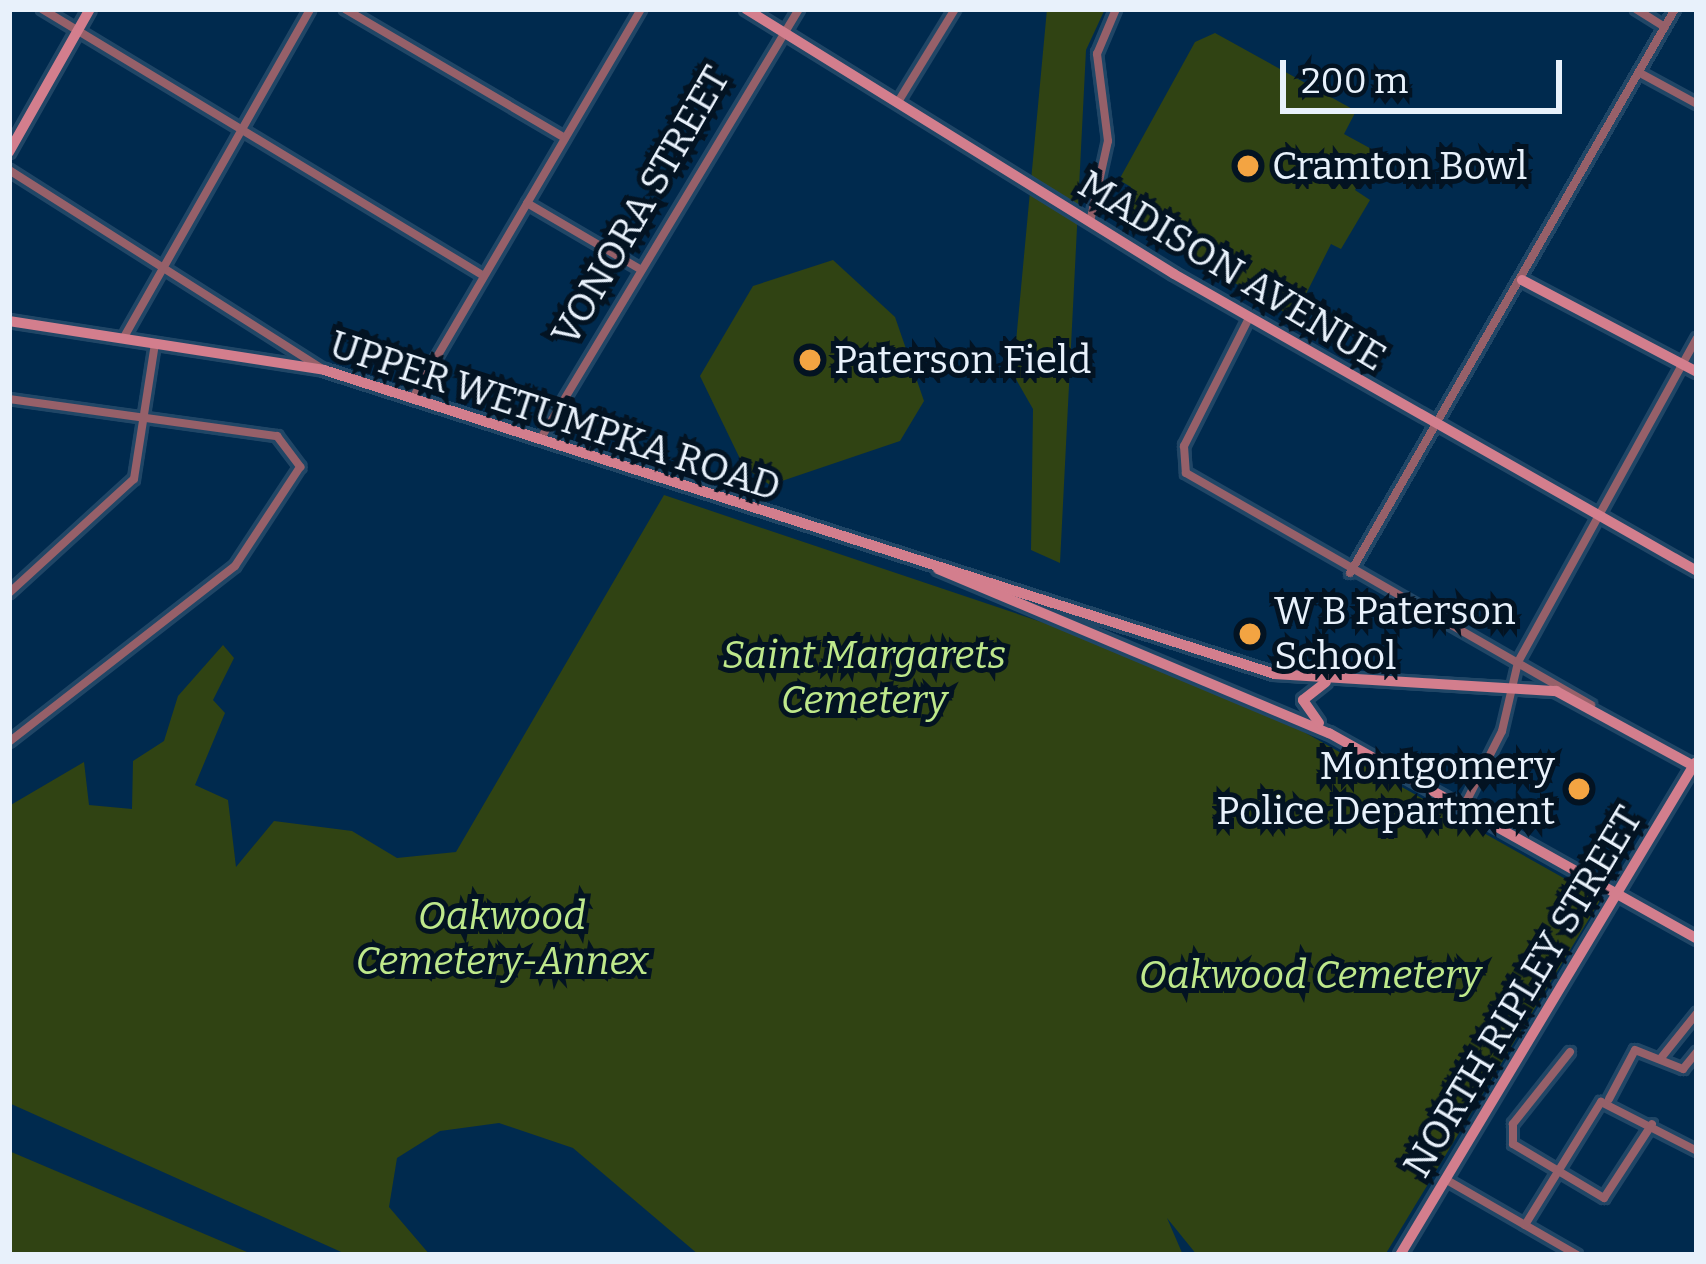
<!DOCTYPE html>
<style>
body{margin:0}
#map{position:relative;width:1706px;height:1264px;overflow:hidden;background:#002a4e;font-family:Bitter,serif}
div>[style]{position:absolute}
.green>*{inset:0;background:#304313}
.roads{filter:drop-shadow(3px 0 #204666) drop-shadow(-3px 0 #204666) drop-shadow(0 3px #204666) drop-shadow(0 -3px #204666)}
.street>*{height:8px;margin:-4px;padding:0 4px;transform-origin:4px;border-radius:4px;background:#966069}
.secondary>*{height:10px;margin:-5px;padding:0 5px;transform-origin:5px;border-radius:5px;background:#d37e8d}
.dots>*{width:33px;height:33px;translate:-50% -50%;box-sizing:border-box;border:6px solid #031322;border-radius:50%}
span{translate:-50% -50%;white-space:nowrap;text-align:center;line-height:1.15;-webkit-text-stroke:10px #031322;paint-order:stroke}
.poi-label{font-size:39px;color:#e8f1fb}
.left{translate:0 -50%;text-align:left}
.right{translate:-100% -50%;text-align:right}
.street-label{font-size:39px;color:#e8f1fb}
.park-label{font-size:39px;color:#bee88b;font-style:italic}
.frame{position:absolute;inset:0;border:12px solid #e8f1fb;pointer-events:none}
.scale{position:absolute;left:1280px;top:60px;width:282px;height:54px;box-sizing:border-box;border:6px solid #e8f1fb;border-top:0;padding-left:15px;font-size:36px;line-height:42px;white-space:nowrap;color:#e8f1fb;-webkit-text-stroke:9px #031322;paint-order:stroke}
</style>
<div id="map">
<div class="green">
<i style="clip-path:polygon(1047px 9px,1105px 9px,1086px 50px,1060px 563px,1031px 550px,1033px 409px,1013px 374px)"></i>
<i style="clip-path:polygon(1215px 33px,1356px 111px,1344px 134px,1377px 152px,1355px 190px,1370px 200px,1341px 249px,1331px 244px,1294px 318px,1125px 218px,1131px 187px,1119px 180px,1195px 42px)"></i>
<i style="clip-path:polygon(833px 260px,895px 317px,924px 401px,900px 441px,770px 485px,744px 467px,700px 376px,753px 286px)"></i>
<i style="clip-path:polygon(664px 495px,1104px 643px,1279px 718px,1601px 899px,1385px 1255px,1197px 1255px,1167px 1218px,1183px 1255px,699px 1255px,573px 1148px,499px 1123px,440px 1131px,397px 1158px,389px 1207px,430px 1255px,348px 1255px,9px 1103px,9px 806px,84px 762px,89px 805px,132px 809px,133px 761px,164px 741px,178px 696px,223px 645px,234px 658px,213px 700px,225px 713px,195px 785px,228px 800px,236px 867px,274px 821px,352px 831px,397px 858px,456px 852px)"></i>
<i style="clip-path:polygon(9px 1151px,254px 1255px,9px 1255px)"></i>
</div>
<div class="roads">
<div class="street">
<i style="left:42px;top:9px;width:516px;rotate:31.14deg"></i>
<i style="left:345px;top:9px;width:255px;rotate:30.4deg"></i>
<i style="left:1636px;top:9px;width:34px;rotate:32deg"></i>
<i style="left:1640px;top:73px;width:65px;rotate:28.5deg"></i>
<i style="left:898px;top:102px;width:109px;rotate:-58.5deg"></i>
<i style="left:9px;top:170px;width:372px;rotate:32.4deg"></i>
<i style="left:527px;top:203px;width:131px;rotate:30.3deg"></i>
<i style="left:1090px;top:222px;width:83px;rotate:-77.5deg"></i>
<i style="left:1108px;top:141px;width:88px;rotate:-97.2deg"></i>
<i style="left:1097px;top:54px;width:49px;rotate:-67.1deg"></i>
<i style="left:1249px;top:318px;width:144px;rotate:116.9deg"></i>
<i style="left:1184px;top:446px;width:27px;rotate:86deg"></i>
<i style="left:1186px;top:473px;width:467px;rotate:29.8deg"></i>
<i style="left:124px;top:337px;width:377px;rotate:-60.4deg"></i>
<i style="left:414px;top:396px;width:449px;rotate:-59.6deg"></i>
<i style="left:9px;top:399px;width:271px;rotate:7.9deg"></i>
<i style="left:277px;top:436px;width:39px;rotate:53deg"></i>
<i style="left:300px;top:467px;width:118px;rotate:123.3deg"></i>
<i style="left:235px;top:566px;width:286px;rotate:142.1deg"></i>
<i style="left:541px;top:438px;width:501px;rotate:-58.98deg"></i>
<i style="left:1350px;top:573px;width:651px;rotate:-60.05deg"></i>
<i style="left:9px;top:593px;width:169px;rotate:-42.4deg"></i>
<i style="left:134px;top:479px;width:137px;rotate:-81.2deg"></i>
<i style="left:1464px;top:806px;width:84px;rotate:-63.1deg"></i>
<i style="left:1502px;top:731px;width:71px;rotate:-76.9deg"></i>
<i style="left:1518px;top:662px;width:370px;rotate:-61.1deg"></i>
<i style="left:1570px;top:1052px;width:92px;rotate:128.4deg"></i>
<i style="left:1513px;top:1124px;width:20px;rotate:90deg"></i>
<i style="left:1513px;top:1144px;width:106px;rotate:30.7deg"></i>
<i style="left:1604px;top:1198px;width:88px;rotate:-57deg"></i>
<i style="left:1661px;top:1058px;width:58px;rotate:-51.3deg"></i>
<i style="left:1609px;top:1099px;width:55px;rotate:-62deg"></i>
<i style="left:1635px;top:1050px;width:52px;rotate:21.6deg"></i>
<i style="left:1683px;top:1069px;width:22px;rotate:-51deg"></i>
<i style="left:1445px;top:1179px;width:152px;rotate:29.9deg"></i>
<i style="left:1525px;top:1225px;width:145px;rotate:-58.3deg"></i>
<i style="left:1601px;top:1102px;width:108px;rotate:27deg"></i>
</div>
<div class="secondary">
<i style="left:746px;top:9px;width:503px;rotate:31.76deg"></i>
<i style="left:1174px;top:274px;width:601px;rotate:29.59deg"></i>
<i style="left:9px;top:152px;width:164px;rotate:-60.5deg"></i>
<i style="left:1522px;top:280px;width:198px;rotate:27.7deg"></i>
<i style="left:9px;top:321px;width:319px;rotate:8.8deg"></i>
<i style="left:324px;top:370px;width:998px;rotate:17.73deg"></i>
<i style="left:1275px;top:674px;width:282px;rotate:3.5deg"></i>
<i style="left:1556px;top:691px;width:161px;rotate:28.6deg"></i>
<i style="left:938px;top:569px;width:424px;rotate:22.8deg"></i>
<i style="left:1329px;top:733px;width:422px;rotate:29.2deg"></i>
<i style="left:1319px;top:723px;width:28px;rotate:-125deg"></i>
<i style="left:1303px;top:700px;width:29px;rotate:-38deg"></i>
<i style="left:1400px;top:1255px;width:574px;rotate:-59.05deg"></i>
</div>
</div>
<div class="dots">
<i style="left:1248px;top:166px;background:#f3a442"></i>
<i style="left:810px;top:360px;background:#f3a442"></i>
<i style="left:1250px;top:634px;background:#f3a442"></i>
<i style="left:1579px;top:789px;background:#f3a442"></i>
</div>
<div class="poi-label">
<span class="left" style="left:1272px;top:166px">Cramton Bowl</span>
<span class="left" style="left:834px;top:360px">Paterson Field</span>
<span class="left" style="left:1274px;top:634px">W B Paterson<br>School</span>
<span class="right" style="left:1555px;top:789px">Montgomery<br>Police Department</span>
</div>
<div class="street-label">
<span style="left:641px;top:206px;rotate:-60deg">VONORA STREET</span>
<span style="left:1232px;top:271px;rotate:31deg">MADISON AVENUE</span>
<span style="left:555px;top:416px;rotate:18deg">UPPER WETUMPKA ROAD</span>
<span style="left:1523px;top:992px;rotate:-59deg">NORTH RIPLEY STREET</span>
</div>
<div class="park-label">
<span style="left:864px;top:678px">Saint Margarets<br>Cemetery</span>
<span style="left:502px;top:939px">Oakwood<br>Cemetery-Annex</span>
<span style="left:1310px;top:975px">Oakwood Cemetery</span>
</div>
<div class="frame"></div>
<div class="scale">200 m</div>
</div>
